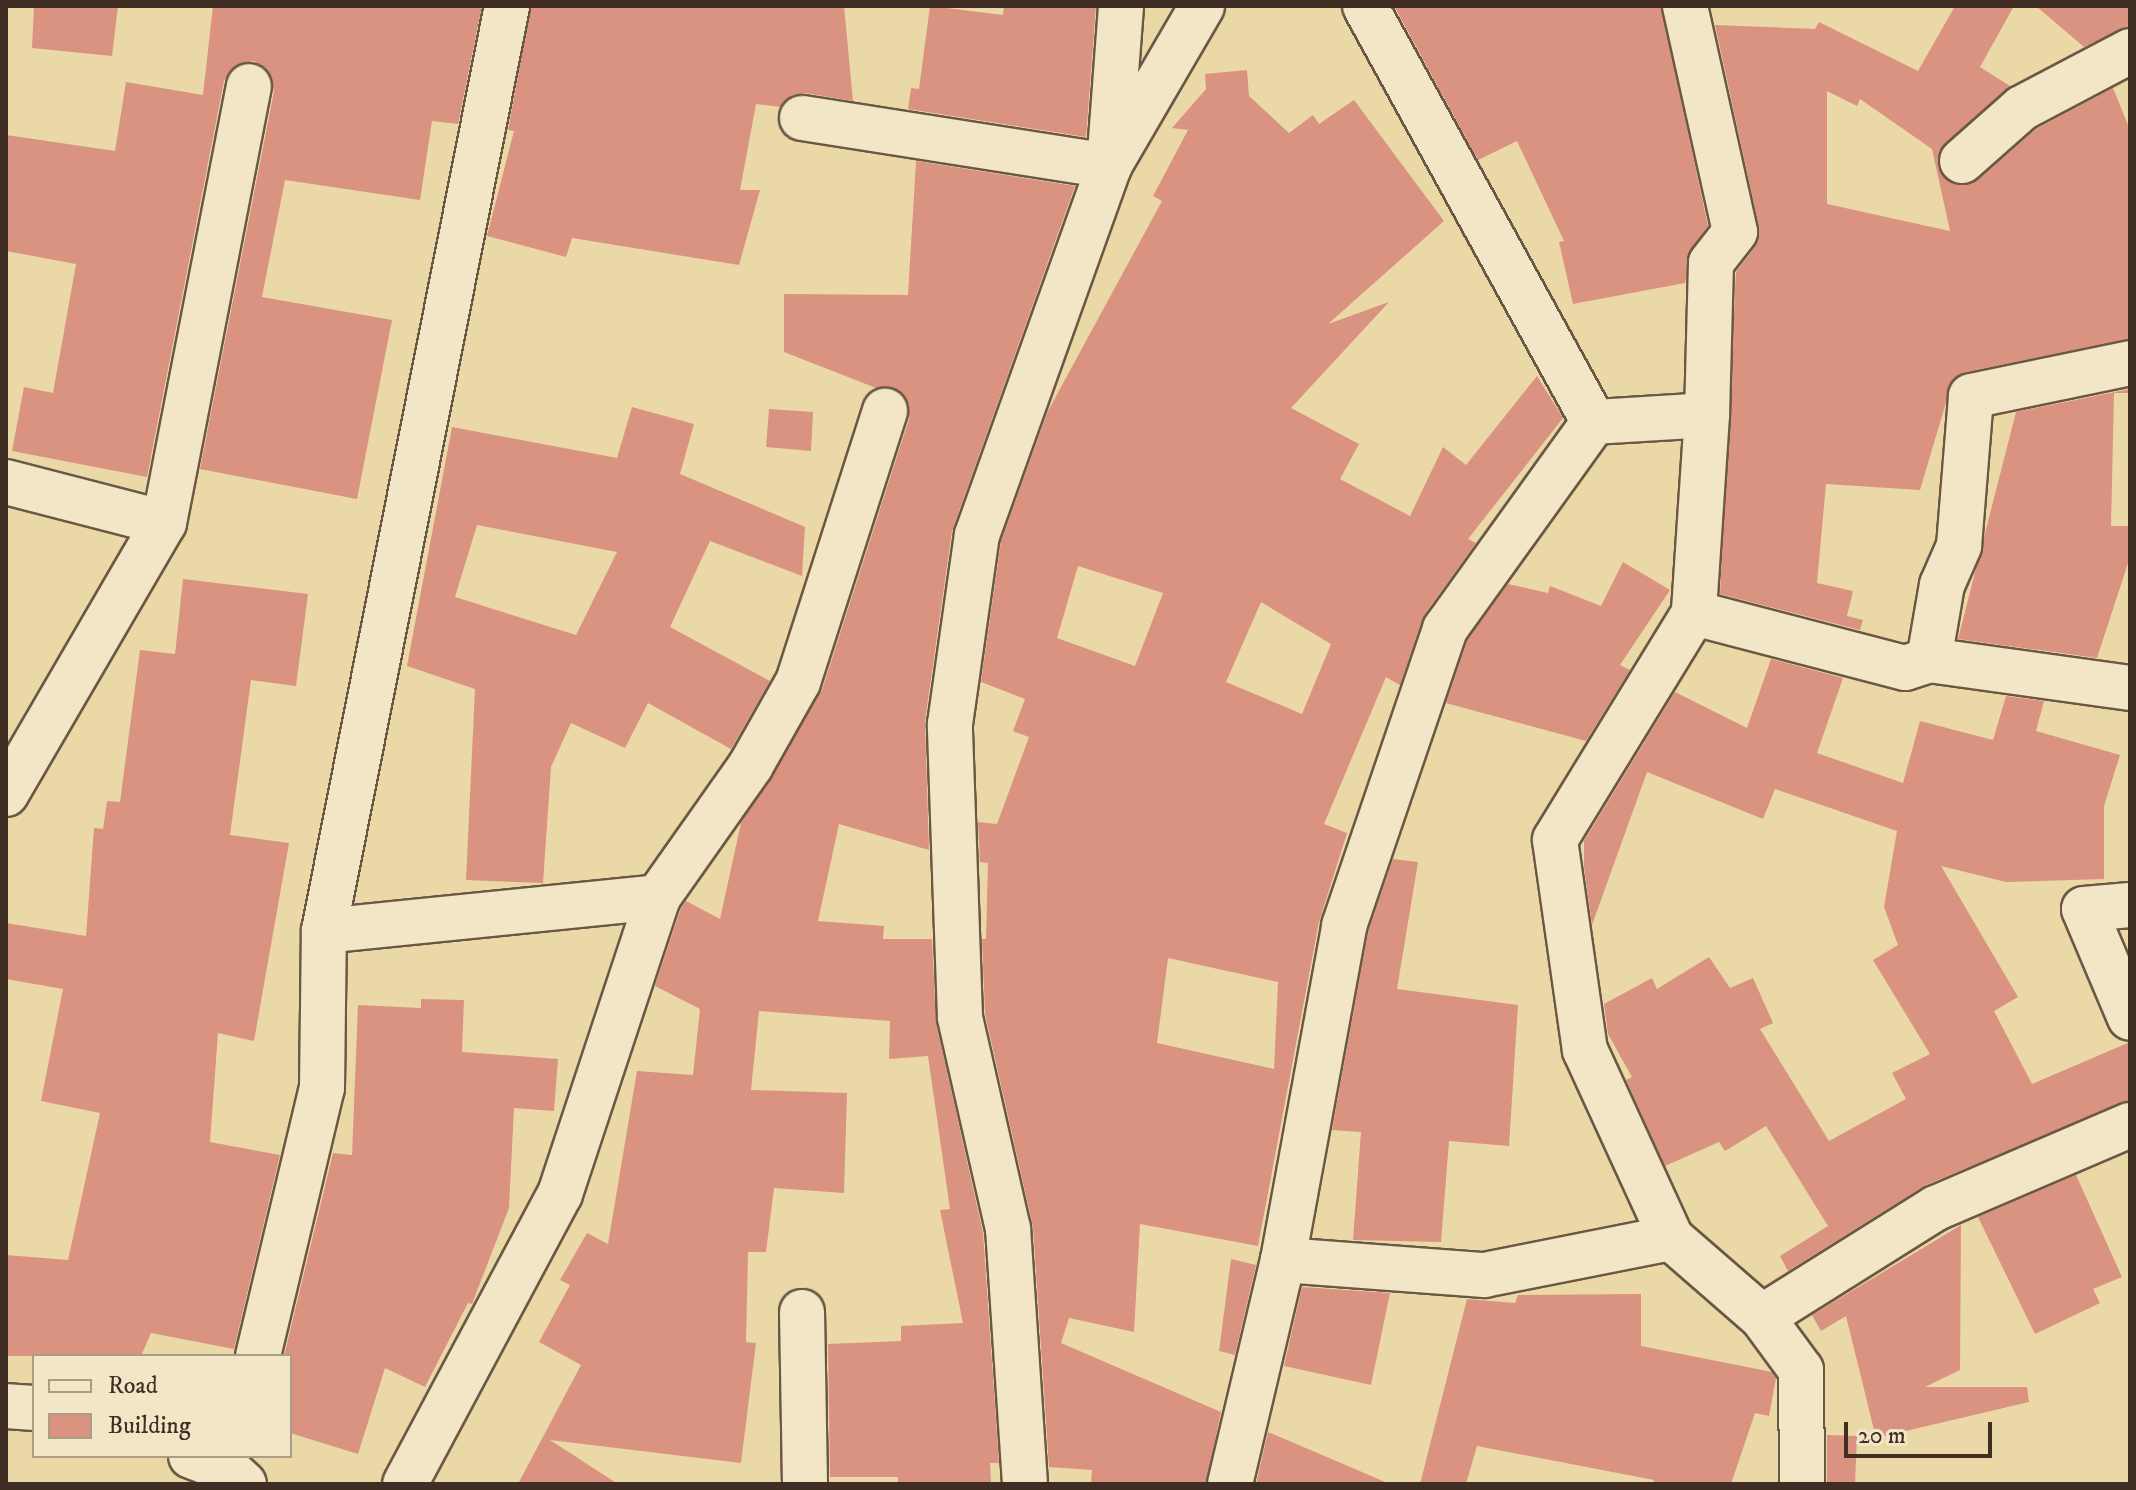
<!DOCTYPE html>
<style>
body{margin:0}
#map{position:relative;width:2136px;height:1490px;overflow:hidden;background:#ebd8a7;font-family:"IM FELL DW Pica",serif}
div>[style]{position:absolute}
.building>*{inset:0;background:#da9381}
.roads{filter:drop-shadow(2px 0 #6b5844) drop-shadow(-2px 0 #6b5844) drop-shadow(0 2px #6b5844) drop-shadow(0 -2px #6b5844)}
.minor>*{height:44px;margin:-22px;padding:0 22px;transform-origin:22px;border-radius:22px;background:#f2e6c6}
span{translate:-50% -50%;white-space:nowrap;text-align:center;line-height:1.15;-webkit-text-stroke:6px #f2e6c6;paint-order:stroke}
.frame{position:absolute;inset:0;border:8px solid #402d23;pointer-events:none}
.legend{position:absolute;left:32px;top:1354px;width:260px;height:104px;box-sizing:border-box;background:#f2e6c6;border:2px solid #ab9c85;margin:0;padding:10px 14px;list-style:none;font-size:24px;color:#402d23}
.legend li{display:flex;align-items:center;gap:16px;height:40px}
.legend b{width:40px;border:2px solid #ab9c85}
.scale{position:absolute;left:1844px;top:1422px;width:148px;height:36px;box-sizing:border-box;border:4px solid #402d23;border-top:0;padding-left:10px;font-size:24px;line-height:28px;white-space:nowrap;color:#402d23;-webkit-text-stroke:6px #f2e6c6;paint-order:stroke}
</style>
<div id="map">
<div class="building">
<i style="clip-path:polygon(34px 6px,118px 6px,112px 56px,32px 48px)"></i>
<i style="clip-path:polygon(213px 6px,482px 6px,458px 124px,432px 121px,420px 200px,285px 180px,262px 297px,392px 320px,357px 499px,200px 469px,274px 91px,266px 68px,253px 61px,231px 69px,224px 81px,147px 477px,12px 451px,24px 387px,53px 393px,76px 264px,6px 251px,6px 135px,115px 151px,126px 82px,203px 95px)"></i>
<i style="clip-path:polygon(531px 6px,844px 6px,853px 101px,805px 93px,792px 95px,781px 107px,756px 104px,740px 190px,760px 190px,739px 265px,572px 238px,566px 257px,487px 236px,514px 131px,508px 130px)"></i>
<i style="clip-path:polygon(930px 6px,1003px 15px,1004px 6px,1096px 6px,1086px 137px,908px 109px,911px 88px,919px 89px)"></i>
<i style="clip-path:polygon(1394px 6px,1661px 6px,1708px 226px,1691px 249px,1685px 283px,1573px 304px,1559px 242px,1564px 241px,1517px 141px,1478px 160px)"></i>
<i style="clip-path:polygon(evenodd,1955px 6px,2014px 6px,1980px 67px,2010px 86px,1939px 152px,1938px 167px,1953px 184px,1978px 180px,2036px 129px,2113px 88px,2130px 130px,2130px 339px,1966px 372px,1953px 379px,1920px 490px,1826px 484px,1817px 583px,1853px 591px,1847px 616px,1863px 620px,1860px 630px,1720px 594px,1736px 272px,1755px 247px,1759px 227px,1715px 25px,1815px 29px,1819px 22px,1918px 71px,1955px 6px,1827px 91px,1857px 106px,1860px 99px,1932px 149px,1950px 231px,1827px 204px,1827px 91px)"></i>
<i style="clip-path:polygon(2036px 6px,2130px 6px,2130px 26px,2084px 47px)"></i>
<i style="clip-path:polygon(evenodd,1247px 70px,1249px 96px,1289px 133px,1313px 115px,1319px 124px,1354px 100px,1444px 221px,1328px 324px,1389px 302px,1291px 408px,1359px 444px,1340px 479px,1410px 516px,1443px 447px,1466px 465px,1537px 376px,1563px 418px,1468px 539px,1476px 543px,1424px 615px,1400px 685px,1386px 677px,1324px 824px,1347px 833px,1319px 922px,1258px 1246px,1140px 1224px,1134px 1332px,1069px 1318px,1061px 1343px,1221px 1412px,1206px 1484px,1091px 1484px,1092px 1470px,1049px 1467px,1033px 1227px,985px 1014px,982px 939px,986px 939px,988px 863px,980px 862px,978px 822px,997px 824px,1029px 737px,1013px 731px,1025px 699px,981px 682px,1001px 541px,1048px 411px,1162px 201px,1153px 196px,1188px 130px,1172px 128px,1206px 89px,1205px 74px,1247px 70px,1078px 566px,1163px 593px,1135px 666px,1057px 638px,1078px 566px,1247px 70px,1261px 602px,1331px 644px,1302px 714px,1226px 682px,1261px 602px,1247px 70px,1168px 958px,1278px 982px,1274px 1069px,1157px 1043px,1168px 958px)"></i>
<i style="clip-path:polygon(916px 161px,1075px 186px,952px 531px,925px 721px,929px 850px,839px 824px,818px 921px,884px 926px,883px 939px,932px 939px,936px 1022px,983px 1233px,999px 1463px,990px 1463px,991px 1483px,898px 1484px,898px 1477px,830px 1477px,828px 1344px,901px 1341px,901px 1326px,963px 1323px,940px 1210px,950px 1209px,928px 1056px,889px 1059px,890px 1021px,759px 1011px,751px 1090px,847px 1093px,844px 1193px,774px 1188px,766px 1252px,748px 1252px,746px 1342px,756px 1343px,741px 1463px,550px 1440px,618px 1484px,518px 1484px,581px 1365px,539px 1342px,570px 1285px,560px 1280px,587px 1233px,608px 1244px,637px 1071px,693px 1075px,700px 1009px,655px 986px,681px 908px,686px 901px,720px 919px,741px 823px,822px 690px,909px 419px,909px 405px,893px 388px,876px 388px,784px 352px,784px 294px,908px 295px)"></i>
<i style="clip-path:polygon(2130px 389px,2130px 393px,2114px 393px,2111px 526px,2130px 526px,2130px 557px,2097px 658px,1958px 639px,2016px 412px)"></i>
<i style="clip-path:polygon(evenodd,632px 407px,694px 424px,680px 474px,805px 527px,802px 576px,710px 541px,670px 627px,770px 681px,731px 749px,648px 703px,625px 748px,571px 723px,551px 767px,543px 883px,466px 880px,475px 689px,407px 666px,452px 427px,617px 458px,632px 407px,477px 525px,617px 552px,576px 635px,455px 597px,477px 525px)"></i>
<i style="clip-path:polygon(769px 409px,813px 412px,811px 451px,766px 447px)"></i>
<i style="clip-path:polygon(1623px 562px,1670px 590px,1620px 665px,1630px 670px,1586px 741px,1446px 703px,1467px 641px,1508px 584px,1548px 593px,1550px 586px,1601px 606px)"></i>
<i style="clip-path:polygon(183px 579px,308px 594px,296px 686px,251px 680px,230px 835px,289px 843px,254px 1041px,218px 1033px,210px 1142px,280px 1155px,234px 1349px,151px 1333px,141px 1356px,6px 1356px,6px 1255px,68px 1260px,100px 1113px,41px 1101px,63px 989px,6px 979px,6px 923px,86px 936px,94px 828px,103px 829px,107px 801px,120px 802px,140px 650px,175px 654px)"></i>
<i style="clip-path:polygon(1771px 659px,1843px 678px,1817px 753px,1903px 783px,1920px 721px,1993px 740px,2006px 696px,2044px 701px,2036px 731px,2120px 755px,2104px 806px,2104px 879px,2006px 882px,1941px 866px,2018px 997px,1994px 1011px,2032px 1084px,2130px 1042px,2130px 1100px,1926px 1185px,1788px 1271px,1780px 1256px,1828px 1226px,1766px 1126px,1725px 1151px,1719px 1142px,1665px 1166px,1626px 1080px,1632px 1077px,1608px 1034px,1604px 1004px,1652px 978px,1657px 989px,1709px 957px,1730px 988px,1753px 978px,1773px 1023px,1760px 1029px,1829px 1141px,1906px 1099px,1892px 1073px,1930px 1054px,1873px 960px,1898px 945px,1884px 907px,1897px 831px,1775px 789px,1763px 819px,1647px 772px,1592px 925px,1584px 867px,1584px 841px,1675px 692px,1747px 728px)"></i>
<i style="clip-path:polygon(1393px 859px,1418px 862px,1397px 989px,1518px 1005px,1509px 1146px,1449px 1141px,1441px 1242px,1353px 1240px,1361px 1132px,1332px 1130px,1368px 932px)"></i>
<i style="clip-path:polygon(421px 999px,464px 1000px,462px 1052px,558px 1059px,554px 1111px,514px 1108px,509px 1208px,472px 1304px,468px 1303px,425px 1387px,385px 1368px,358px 1454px,290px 1433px,290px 1356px,284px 1356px,333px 1153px,352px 1155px,358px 1005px,421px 1008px)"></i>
<i style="clip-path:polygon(2076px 1175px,2122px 1277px,2093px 1289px,2100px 1303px,2035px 1334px,1978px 1217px)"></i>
<i style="clip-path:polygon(1961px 1225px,1960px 1370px,1925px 1387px,2027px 1387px,2029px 1402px,1876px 1438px,1846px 1316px,1821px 1331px,1812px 1315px)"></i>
<i style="clip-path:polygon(1231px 1259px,1256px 1265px,1235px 1355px,1219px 1351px)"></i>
<i style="clip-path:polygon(1302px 1287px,1390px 1293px,1371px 1385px,1284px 1366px)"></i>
<i style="clip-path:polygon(1641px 1294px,1641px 1346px,1772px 1372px,1776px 1378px,1769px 1416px,1755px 1413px,1731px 1484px,1653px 1484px,1654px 1480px,1477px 1446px,1466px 1484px,1420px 1484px,1467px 1299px,1515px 1303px,1518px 1295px)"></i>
<i style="clip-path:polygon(1268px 1432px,1390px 1484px,1256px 1484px)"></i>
<i style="clip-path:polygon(1827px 1435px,1857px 1436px,1855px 1484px,1827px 1484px)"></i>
</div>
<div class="roads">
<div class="minor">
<i style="left:1365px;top:6px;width:475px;rotate:61.2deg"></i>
<i style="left:1594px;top:422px;width:113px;rotate:-3.5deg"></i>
<i style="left:1707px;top:415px;width:198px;rotate:93.8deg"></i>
<i style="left:1694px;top:613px;width:266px;rotate:121.5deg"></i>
<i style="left:1555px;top:840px;width:212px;rotate:81.9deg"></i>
<i style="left:1585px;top:1050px;width:207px;rotate:65.4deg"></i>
<i style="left:1671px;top:1238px;width:121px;rotate:41deg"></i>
<i style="left:1762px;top:1317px;width:66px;rotate:53.7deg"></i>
<i style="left:1801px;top:1370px;width:114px;rotate:89.5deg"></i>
<i style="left:1685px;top:6px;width:231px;rotate:77.5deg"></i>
<i style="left:1735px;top:232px;width:39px;rotate:128deg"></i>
<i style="left:1711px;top:263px;width:152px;rotate:91.5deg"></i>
<i style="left:802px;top:118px;width:311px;rotate:8.9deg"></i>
<i style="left:1109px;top:166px;width:185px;rotate:-59.8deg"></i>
<i style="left:1962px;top:161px;width:80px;rotate:-41.5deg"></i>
<i style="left:2022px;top:108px;width:122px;rotate:-27.8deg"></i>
<i style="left:6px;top:482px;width:163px;rotate:14.5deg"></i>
<i style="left:1694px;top:613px;width:218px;rotate:14.6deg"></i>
<i style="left:1905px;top:668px;width:25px;rotate:-18deg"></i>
<i style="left:1929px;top:660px;width:203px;rotate:7.9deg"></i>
<i style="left:1929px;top:660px;width:76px;rotate:-80.2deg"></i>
<i style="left:1942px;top:585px;width:43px;rotate:-66.4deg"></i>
<i style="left:1959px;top:546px;width:150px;rotate:-85.4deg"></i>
<i style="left:1971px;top:396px;width:162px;rotate:-11.7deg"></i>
<i style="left:6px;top:794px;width:314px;rotate:-59.8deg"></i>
<i style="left:164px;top:523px;width:445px;rotate:-79deg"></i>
<i style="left:2130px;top:905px;width:46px;rotate:175deg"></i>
<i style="left:2084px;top:909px;width:118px;rotate:67.1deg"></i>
<i style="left:324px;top:931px;width:336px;rotate:-5.8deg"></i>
<i style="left:1283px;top:1260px;width:202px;rotate:4.3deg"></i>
<i style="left:1484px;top:1275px;width:191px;rotate:-11.2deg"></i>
<i style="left:802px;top:1312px;width:172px;rotate:89deg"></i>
<i style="left:1762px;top:1317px;width:205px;rotate:-32.1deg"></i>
<i style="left:1936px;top:1208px;width:211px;rotate:-23.2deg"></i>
<i style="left:258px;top:1356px;width:276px;rotate:-76.6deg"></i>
<i style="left:322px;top:1088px;width:157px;rotate:-89.3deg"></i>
<i style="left:324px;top:931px;width:943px;rotate:-78.81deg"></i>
<i style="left:6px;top:1406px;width:28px;rotate:4deg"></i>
<i style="left:191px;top:1456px;width:42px;rotate:21deg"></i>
<i style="left:230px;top:1471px;width:19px;rotate:43deg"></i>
<i style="left:405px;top:1484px;width:329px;rotate:-61.9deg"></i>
<i style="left:560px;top:1194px;width:313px;rotate:-71.7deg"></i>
<i style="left:658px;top:897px;width:161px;rotate:-54.8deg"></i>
<i style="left:751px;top:765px;width:95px;rotate:-60.5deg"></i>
<i style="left:798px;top:682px;width:285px;rotate:-72.2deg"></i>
<i style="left:1025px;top:1484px;width:256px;rotate:-93.8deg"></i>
<i style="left:1008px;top:1229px;width:217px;rotate:-102.8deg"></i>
<i style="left:960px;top:1017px;width:293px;rotate:-92deg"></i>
<i style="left:950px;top:724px;width:191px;rotate:-81.9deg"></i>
<i style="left:977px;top:535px;width:392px;rotate:-70.3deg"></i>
<i style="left:1109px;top:166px;width:160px;rotate:-85.7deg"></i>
<i style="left:1230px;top:1484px;width:230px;rotate:-76.7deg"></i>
<i style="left:1283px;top:1260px;width:340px;rotate:-79.6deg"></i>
<i style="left:1344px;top:926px;width:314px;rotate:-71.2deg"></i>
<i style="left:1445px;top:629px;width:255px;rotate:-54.3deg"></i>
</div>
</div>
<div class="frame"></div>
<ul class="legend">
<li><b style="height:10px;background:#f2e6c6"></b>Road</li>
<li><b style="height:22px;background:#da9381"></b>Building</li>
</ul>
<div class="scale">20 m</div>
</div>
